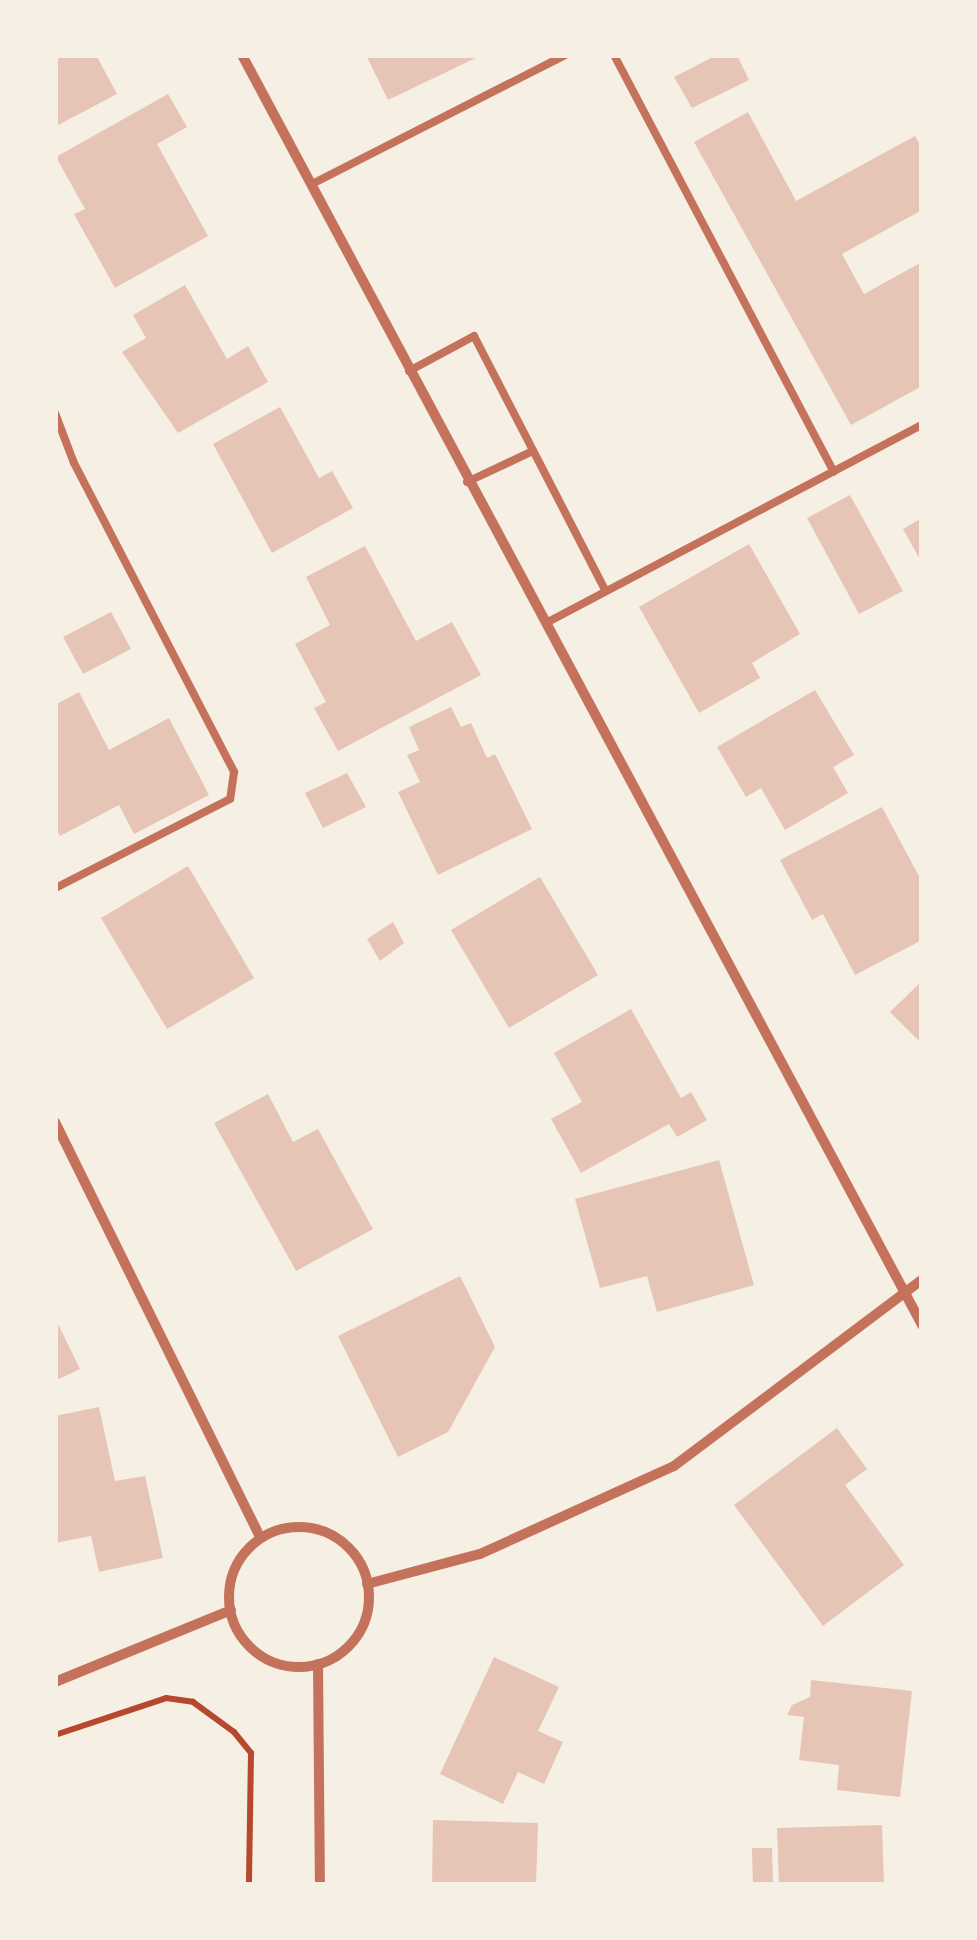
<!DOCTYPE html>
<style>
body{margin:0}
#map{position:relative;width:977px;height:1940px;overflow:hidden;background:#f6efe4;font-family:Literata,serif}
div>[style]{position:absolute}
.building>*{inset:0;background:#e6c5b7}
.path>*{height:6px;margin:-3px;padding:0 3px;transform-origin:3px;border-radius:3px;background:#b5482f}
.service>*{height:8px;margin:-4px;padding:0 4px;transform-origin:4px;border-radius:4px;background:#c5725c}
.minor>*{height:10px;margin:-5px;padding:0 5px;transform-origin:5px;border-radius:5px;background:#c5725c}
.minor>.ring{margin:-5px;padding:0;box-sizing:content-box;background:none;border:10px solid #c5725c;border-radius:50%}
span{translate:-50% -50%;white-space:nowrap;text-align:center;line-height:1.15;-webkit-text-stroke:10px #f6efe4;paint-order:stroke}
.frame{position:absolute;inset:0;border:58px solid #f6efe4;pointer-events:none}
</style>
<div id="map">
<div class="building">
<i style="clip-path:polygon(55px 55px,96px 55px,117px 94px,58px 125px)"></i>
<i style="clip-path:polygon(366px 55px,482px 55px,388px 100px)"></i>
<i style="clip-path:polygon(717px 55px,737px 55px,749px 80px,692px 108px,674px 77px)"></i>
<i style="clip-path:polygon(168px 94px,187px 127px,157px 144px,208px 236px,115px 288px,74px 214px,85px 209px,56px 157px)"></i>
<i style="clip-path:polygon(748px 112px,796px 201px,915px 136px,922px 148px,922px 210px,842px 254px,864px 294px,922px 262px,922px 386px,851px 425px,694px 142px)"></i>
<i style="clip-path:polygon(185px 285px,227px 359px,248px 346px,268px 382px,178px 433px,122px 352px,146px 338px,133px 315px)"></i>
<i style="clip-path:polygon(280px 407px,319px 478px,332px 471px,353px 508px,272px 553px,213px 444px)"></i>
<i style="clip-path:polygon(850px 495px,903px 591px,859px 614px,807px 518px)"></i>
<i style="clip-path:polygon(922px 518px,922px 563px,903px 529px)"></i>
<i style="clip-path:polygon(749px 544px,800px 634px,752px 663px,760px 678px,699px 713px,639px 607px)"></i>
<i style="clip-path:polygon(365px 546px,416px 641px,452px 622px,481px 675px,338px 751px,314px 708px,326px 702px,295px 644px,330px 625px,306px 577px)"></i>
<i style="clip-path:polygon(111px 612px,131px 649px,83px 674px,63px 637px)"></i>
<i style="clip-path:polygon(815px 690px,854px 755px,833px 767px,848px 793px,785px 830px,761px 788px,746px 797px,717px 747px)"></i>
<i style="clip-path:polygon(79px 692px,109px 750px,169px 718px,209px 795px,134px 834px,119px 805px,60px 836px,55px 827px,55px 705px)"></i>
<i style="clip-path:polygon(451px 707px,461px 727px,471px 723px,487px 758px,495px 754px,532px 829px,438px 875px,398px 792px,420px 782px,407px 755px,419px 750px,409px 727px)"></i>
<i style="clip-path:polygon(347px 773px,366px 807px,323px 828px,305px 793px)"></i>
<i style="clip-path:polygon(882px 807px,922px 882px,922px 940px,855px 975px,823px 914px,812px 920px,780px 860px)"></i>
<i style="clip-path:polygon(188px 866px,254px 978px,167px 1029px,101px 918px)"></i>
<i style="clip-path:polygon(540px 877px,598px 975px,509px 1028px,451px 930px)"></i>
<i style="clip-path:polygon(393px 922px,404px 943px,380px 961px,367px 939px)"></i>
<i style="clip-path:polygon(922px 981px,922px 1044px,890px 1012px)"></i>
<i style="clip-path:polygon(631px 1009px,681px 1098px,691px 1092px,707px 1120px,677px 1137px,669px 1124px,581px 1173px,551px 1119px,582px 1102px,554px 1053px)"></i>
<i style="clip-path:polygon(268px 1094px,293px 1142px,318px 1129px,373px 1229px,296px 1271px,214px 1123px)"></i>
<i style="clip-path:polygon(719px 1160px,754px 1285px,657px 1312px,647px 1276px,600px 1288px,575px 1199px)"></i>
<i style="clip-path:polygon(460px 1276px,495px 1347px,448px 1432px,398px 1457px,338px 1336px)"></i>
<i style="clip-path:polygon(55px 1318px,80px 1369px,55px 1381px)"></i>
<i style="clip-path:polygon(99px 1407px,115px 1481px,145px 1476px,163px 1558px,99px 1572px,91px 1536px,55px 1543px,55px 1416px)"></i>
<i style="clip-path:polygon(837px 1428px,867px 1469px,845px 1485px,904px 1565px,823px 1626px,734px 1505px)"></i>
<i style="clip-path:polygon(494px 1657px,559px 1687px,538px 1731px,563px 1742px,544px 1784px,518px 1772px,503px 1804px,440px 1774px)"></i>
<i style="clip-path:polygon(811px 1680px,912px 1691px,900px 1797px,837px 1790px,839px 1765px,799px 1760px,804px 1717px,787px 1715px,792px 1705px,810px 1697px)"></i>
<i style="clip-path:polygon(433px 1820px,538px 1823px,536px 1885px,432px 1885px)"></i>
<i style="clip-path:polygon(882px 1825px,884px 1885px,779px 1885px,777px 1828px)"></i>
<i style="clip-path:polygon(752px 1848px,772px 1848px,773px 1885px,753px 1885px)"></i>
</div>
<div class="path">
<i style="left:55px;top:1735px;width:117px;rotate:-18.4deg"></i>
<i style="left:166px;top:1698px;width:27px;rotate:8deg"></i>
<i style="left:193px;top:1702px;width:51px;rotate:36.2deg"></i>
<i style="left:234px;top:1732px;width:27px;rotate:51deg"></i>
<i style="left:251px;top:1753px;width:132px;rotate:90.9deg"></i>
</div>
<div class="service">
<i style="left:614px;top:55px;width:471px;rotate:62.2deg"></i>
<i style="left:312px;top:184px;width:284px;rotate:-27deg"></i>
<i style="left:409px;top:371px;width:74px;rotate:-28.3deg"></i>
<i style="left:474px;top:336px;width:286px;rotate:62.7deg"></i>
<i style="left:55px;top:413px;width:53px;rotate:69.2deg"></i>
<i style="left:74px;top:463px;width:348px;rotate:62.6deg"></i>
<i style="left:234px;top:772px;width:27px;rotate:98deg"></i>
<i style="left:230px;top:799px;width:196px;rotate:153deg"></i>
<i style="left:467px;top:482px;width:73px;rotate:-25.2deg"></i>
<i style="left:546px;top:623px;width:425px;rotate:-27.8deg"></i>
</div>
<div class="minor">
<i style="left:242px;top:55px;width:1441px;rotate:61.83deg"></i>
<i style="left:55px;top:1122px;width:464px;rotate:63.7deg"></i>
<i class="ring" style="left:229px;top:1527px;width:130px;height:130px"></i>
<i style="left:367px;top:1584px;width:117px;rotate:-14.9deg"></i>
<i style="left:480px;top:1554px;width:213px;rotate:-24.4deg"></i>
<i style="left:674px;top:1466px;width:310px;rotate:-36.9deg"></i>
<i style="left:318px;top:1664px;width:221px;rotate:89.5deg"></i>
<i style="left:55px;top:1682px;width:190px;rotate:-22.2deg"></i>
</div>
<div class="frame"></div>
</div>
